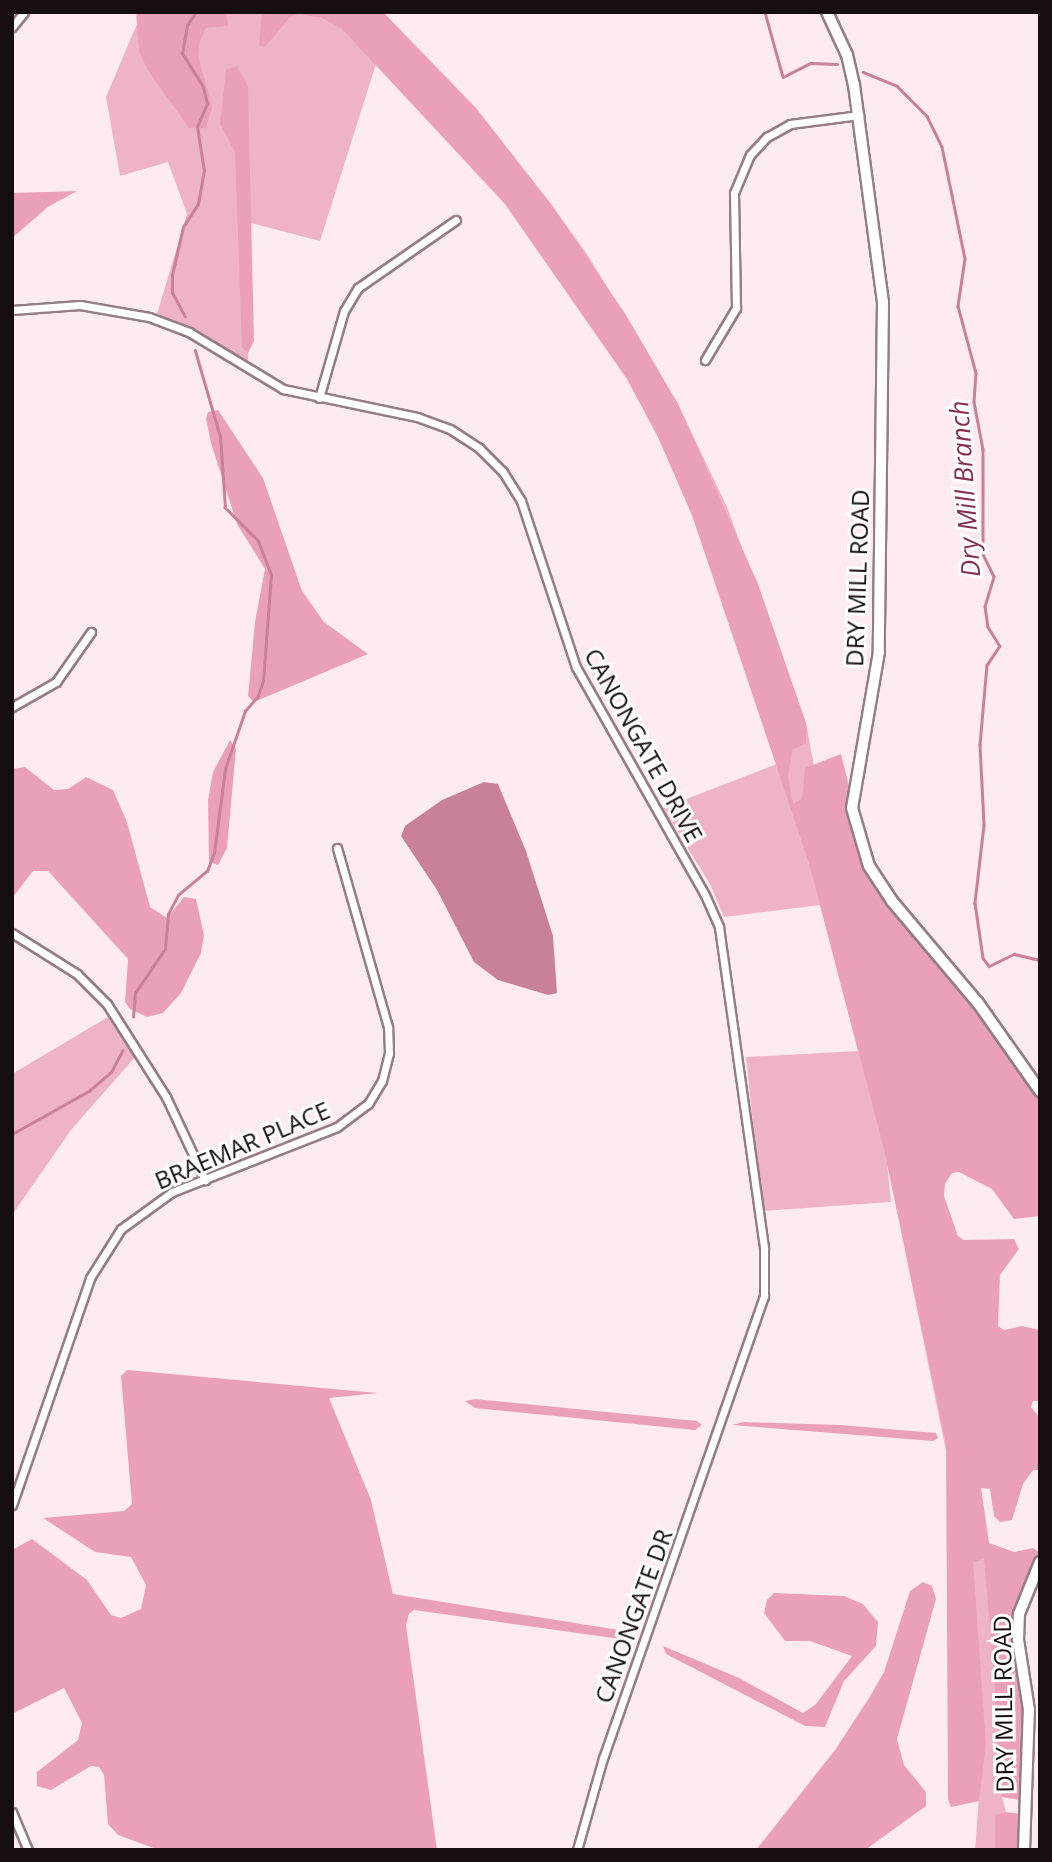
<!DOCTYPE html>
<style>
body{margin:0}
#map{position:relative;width:1052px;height:1862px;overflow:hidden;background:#feebf1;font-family:"Open Sans",sans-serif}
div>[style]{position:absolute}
.green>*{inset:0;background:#eeb3c6}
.forest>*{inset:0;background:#eba0b9}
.water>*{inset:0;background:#c98099}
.stream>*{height:2.5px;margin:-1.25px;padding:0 1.25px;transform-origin:1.25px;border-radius:1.25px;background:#c98099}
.roads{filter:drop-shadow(2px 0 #937e84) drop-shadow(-2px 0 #937e84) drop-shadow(0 2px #937e84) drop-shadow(0 -2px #937e84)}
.street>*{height:7px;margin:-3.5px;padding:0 3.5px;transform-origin:3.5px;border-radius:3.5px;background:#fff}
.secondary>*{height:10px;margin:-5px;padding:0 5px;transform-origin:5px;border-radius:5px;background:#fff}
span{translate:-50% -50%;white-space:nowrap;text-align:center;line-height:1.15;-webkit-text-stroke:6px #fefefe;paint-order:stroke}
.street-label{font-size:24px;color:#150d10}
.water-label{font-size:26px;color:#862e52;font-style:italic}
.frame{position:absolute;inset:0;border:14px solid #150d10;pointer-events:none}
</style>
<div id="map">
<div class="green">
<i style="clip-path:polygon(142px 12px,383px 12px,551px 204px,587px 254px,678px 404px,727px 507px,806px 723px,825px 824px,945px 1247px,989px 1543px,1002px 1797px,1006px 1812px,1019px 1830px,1017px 1850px,975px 1850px,980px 1781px,963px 1534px,887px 1163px,891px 1202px,762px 1211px,746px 1057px,858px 1051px,820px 905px,724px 917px,710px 884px,663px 808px,777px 764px,692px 515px,658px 437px,627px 379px,505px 204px,376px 64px,320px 241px,251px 223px,248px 363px,157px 314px,187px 214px,168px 162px,120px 176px,106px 97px)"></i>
<i style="clip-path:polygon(108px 1017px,136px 1056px,71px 1130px,12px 1215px,12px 1074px)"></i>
</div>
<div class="forest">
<i style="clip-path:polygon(136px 12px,226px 12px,228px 26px,206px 28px,200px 41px,198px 56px,212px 107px,206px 128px,189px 128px,147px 69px,139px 51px)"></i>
<i style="clip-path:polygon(262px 12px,383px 12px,476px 108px,551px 204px,626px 315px,678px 404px,758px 584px,806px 723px,806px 743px,792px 750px,788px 777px,793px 804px,802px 799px,805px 768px,841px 754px,869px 866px,1040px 1091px,1040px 1216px,1014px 1219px,992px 1189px,959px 1172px,952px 1173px,945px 1184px,944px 1196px,958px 1236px,964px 1240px,1014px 1239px,1019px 1249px,1000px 1275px,998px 1326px,1004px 1330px,1022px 1326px,1040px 1330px,1040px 1401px,1033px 1401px,1031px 1407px,1040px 1418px,1040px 1470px,1033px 1470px,1023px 1484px,1012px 1520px,1000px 1522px,994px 1516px,990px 1489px,981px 1488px,989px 1543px,1014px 1552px,1033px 1548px,1040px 1553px,1020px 1611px,1029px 1710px,1026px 1801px,1002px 1797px,998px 1779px,997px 1714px,984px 1559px,973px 1562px,986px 1745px,979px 1801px,951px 1807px,948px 1799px,946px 1444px,884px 1149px,809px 863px,692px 515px,658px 437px,627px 379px,505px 204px,342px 29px,322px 18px,299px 14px,290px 17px,265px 47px,259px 45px)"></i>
<i style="clip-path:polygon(237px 66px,248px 86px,254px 341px,248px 353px,242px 347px,235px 152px,220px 124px,226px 70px)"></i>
<i style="clip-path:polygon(77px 191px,48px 207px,12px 238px,12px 193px)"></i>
<i style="clip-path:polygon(218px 410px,263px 478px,302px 591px,324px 622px,368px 654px,254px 702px,248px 696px,255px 622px,265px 569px,237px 524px,211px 443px,206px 419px,208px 412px)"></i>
<i style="clip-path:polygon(230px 740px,236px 749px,227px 848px,218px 865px,209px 862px,208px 800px,213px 772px)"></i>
<i style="clip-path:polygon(25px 767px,54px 790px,68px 789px,86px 777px,113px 790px,127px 822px,150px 907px,167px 918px,184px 897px,196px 899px,204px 935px,201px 953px,181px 993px,163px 1013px,147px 1017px,130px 1009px,125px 1002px,128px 959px,48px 871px,33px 871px,12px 898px,12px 769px)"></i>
<i style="clip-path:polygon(127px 1370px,378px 1393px,329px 1398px,371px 1500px,393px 1594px,631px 1632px,634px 1641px,414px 1610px,409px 1614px,406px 1625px,437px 1850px,159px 1850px,118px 1835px,108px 1824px,104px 1775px,99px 1767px,91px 1766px,51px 1790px,37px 1786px,37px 1772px,78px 1740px,82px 1723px,64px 1688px,12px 1714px,12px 1550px,32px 1539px,87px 1580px,111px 1615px,121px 1618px,141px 1609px,146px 1585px,131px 1557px,95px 1552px,43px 1518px,124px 1511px,132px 1504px,121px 1376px)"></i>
<i style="clip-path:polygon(475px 1399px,697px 1421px,702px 1425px,695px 1430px,475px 1408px,465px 1401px)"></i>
<i style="clip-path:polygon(743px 1422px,840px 1425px,936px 1433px,938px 1438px,933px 1441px,732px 1425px)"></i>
<i style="clip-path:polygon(923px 1582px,932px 1586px,936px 1599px,897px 1739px,904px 1765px,926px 1792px,926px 1806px,865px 1850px,756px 1850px,835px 1750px,869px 1698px,884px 1672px,910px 1591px)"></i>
<i style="clip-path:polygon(774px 1593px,844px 1596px,863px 1604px,878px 1622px,876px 1646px,844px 1681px,825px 1727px,805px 1726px,666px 1654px,663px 1646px,739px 1678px,803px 1713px,816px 1704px,852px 1656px,810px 1641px,785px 1641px,764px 1613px,767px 1600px)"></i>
<i style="clip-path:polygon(1006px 1812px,1021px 1814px,1021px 1850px,995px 1850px,995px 1815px)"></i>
</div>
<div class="water">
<i style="clip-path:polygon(484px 782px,498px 784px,526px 851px,553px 936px,557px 993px,548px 995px,498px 980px,474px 962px,437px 890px,401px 836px,405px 826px,442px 800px)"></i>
</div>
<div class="stream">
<i style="left:765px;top:12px;width:67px;rotate:74.5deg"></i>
<i style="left:783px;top:77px;width:31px;rotate:-27deg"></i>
<i style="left:811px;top:63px;width:26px;rotate:2deg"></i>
<i style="left:863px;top:72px;width:37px;rotate:22deg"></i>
<i style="left:897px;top:86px;width:42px;rotate:45deg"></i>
<i style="left:927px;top:116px;width:34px;rotate:64deg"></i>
<i style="left:942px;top:147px;width:49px;rotate:78.2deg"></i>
<i style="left:952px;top:195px;width:65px;rotate:78.5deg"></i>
<i style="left:965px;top:259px;width:48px;rotate:98.5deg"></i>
<i style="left:958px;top:306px;width:69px;rotate:75deg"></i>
<i style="left:976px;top:373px;width:29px;rotate:94deg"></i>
<i style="left:974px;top:402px;width:48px;rotate:79.2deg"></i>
<i style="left:983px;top:449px;width:105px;rotate:90deg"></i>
<i style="left:983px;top:554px;width:25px;rotate:64deg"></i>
<i style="left:994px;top:577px;width:30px;rotate:107deg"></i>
<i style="left:985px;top:606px;width:21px;rotate:82deg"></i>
<i style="left:988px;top:627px;width:22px;rotate:58deg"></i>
<i style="left:1000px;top:646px;width:23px;rotate:124deg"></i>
<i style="left:987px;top:665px;width:80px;rotate:95deg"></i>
<i style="left:980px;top:745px;width:80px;rotate:87.1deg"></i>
<i style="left:984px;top:825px;width:79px;rotate:96.6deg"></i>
<i style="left:975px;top:903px;width:56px;rotate:81.7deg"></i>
<i style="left:983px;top:958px;width:10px;rotate:53deg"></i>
<i style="left:989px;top:966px;width:28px;rotate:-26deg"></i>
<i style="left:1014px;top:954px;width:27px;rotate:13deg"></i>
<i style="left:185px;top:317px;width:27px;rotate:-118deg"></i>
<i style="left:172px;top:293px;width:18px;rotate:-90deg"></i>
<i style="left:172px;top:275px;width:49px;rotate:-77.1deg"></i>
<i style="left:183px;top:227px;width:27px;rotate:-57deg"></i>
<i style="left:198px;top:204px;width:34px;rotate:-80deg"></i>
<i style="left:204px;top:171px;width:45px;rotate:-99deg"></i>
<i style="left:197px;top:127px;width:25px;rotate:-67deg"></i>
<i style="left:207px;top:104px;width:17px;rotate:-103deg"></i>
<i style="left:203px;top:87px;width:39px;rotate:-122deg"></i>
<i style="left:182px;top:54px;width:29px;rotate:-80deg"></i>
<i style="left:187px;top:25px;width:16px;rotate:-55deg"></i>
<i style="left:133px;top:1017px;width:24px;rotate:-85deg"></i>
<i style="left:135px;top:993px;width:53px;rotate:-55.7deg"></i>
<i style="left:165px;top:949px;width:35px;rotate:-85deg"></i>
<i style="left:168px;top:914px;width:21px;rotate:-62deg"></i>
<i style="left:178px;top:895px;width:38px;rotate:-40deg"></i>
<i style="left:207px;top:871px;width:19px;rotate:-69deg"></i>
<i style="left:214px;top:853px;width:85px;rotate:-82.5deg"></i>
<i style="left:225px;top:769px;width:61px;rotate:-71deg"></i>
<i style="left:245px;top:711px;width:20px;rotate:-49deg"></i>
<i style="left:258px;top:696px;width:16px;rotate:-72deg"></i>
<i style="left:263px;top:681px;width:106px;rotate:-85.7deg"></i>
<i style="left:271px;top:575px;width:36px;rotate:-111deg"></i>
<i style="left:258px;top:541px;width:47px;rotate:-135deg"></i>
<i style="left:225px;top:508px;width:71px;rotate:-94deg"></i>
<i style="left:220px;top:437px;width:90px;rotate:-106.2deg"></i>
<i style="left:12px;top:1134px;width:88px;rotate:-29.2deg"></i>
<i style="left:89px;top:1091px;width:29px;rotate:-41deg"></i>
<i style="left:111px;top:1072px;width:24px;rotate:-62deg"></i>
</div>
<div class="roads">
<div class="street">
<i style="left:12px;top:27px;width:19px;rotate:-51deg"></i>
<i style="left:12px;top:310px;width:68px;rotate:-4.2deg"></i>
<i style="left:80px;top:305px;width:70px;rotate:9.9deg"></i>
<i style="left:149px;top:317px;width:43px;rotate:20.6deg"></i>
<i style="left:189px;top:332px;width:110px;rotate:31.2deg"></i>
<i style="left:283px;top:389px;width:137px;rotate:11.8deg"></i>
<i style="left:417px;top:417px;width:35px;rotate:20deg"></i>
<i style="left:450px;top:429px;width:35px;rotate:33deg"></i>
<i style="left:479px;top:448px;width:34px;rotate:45deg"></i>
<i style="left:503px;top:472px;width:34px;rotate:58deg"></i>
<i style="left:521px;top:501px;width:175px;rotate:71.7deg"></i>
<i style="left:576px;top:667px;width:262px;rotate:60.5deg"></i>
<i style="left:705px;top:895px;width:35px;rotate:66deg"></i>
<i style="left:719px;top:927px;width:325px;rotate:82deg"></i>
<i style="left:764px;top:1249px;width:47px;rotate:90deg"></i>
<i style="left:764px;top:1296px;width:489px;rotate:109.2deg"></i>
<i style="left:603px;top:1758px;width:96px;rotate:105.8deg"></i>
<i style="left:705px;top:360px;width:61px;rotate:-59.2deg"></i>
<i style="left:736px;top:308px;width:115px;rotate:-91deg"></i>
<i style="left:734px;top:193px;width:41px;rotate:-67.2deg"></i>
<i style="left:750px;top:155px;width:25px;rotate:-47deg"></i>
<i style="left:767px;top:137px;width:26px;rotate:-29deg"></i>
<i style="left:790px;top:124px;width:70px;rotate:-7.4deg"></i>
<i style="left:319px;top:398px;width:91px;rotate:-74deg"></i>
<i style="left:344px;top:311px;width:27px;rotate:-59deg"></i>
<i style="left:358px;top:288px;width:119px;rotate:-34.8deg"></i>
<i style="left:12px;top:707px;width:51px;rotate:-29.6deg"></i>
<i style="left:56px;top:682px;width:61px;rotate:-55deg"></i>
<i style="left:12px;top:933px;width:77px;rotate:32.2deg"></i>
<i style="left:77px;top:974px;width:42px;rotate:45deg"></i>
<i style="left:107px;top:1004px;width:110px;rotate:57.6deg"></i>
<i style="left:166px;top:1097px;width:92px;rotate:64.8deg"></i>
<i style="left:12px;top:1505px;width:240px;rotate:-71deg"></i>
<i style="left:90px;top:1278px;width:58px;rotate:-57.7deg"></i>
<i style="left:121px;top:1229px;width:63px;rotate:-36deg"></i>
<i style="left:172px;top:1192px;width:177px;rotate:-21.5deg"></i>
<i style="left:337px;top:1127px;width:39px;rotate:-37deg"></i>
<i style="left:368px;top:1104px;width:27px;rotate:-59deg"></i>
<i style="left:382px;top:1081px;width:29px;rotate:-76deg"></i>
<i style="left:389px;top:1053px;width:26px;rotate:-92deg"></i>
<i style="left:388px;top:1027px;width:186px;rotate:-105.9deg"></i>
<i style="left:12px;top:1812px;width:41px;rotate:67.2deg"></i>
</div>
<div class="secondary">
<i style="left:827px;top:12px;width:47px;rotate:65.1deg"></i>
<i style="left:847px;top:55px;width:31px;rotate:77deg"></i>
<i style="left:854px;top:85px;width:219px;rotate:82.4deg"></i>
<i style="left:883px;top:302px;width:350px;rotate:90.7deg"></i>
<i style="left:879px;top:652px;width:158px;rotate:99.8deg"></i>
<i style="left:852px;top:808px;width:60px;rotate:73.7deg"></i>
<i style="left:869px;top:866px;width:42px;rotate:56.7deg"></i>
<i style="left:892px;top:901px;width:133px;rotate:49.9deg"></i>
<i style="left:978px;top:1003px;width:108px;rotate:54.8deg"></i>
<i style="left:1024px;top:1850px;width:140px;rotate:-88deg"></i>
<i style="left:1029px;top:1710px;width:71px;rotate:-98.9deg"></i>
<i style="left:1018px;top:1640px;width:26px;rotate:-88deg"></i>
<i style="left:1019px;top:1614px;width:56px;rotate:-68deg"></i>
</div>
</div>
<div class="street-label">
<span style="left:857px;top:578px;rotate:-88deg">DRY MILL ROAD</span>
<span style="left:644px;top:745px;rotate:61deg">CANONGATE DRIVE</span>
<span style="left:242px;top:1145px;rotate:-23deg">BRAEMAR PLACE</span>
<span style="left:633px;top:1616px;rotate:-70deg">CANONGATE DR</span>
<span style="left:1003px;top:1704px;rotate:-91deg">DRY MILL ROAD</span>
</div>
<div class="water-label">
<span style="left:965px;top:489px;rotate:-94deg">Dry Mill Branch</span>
</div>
<div class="frame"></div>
</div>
